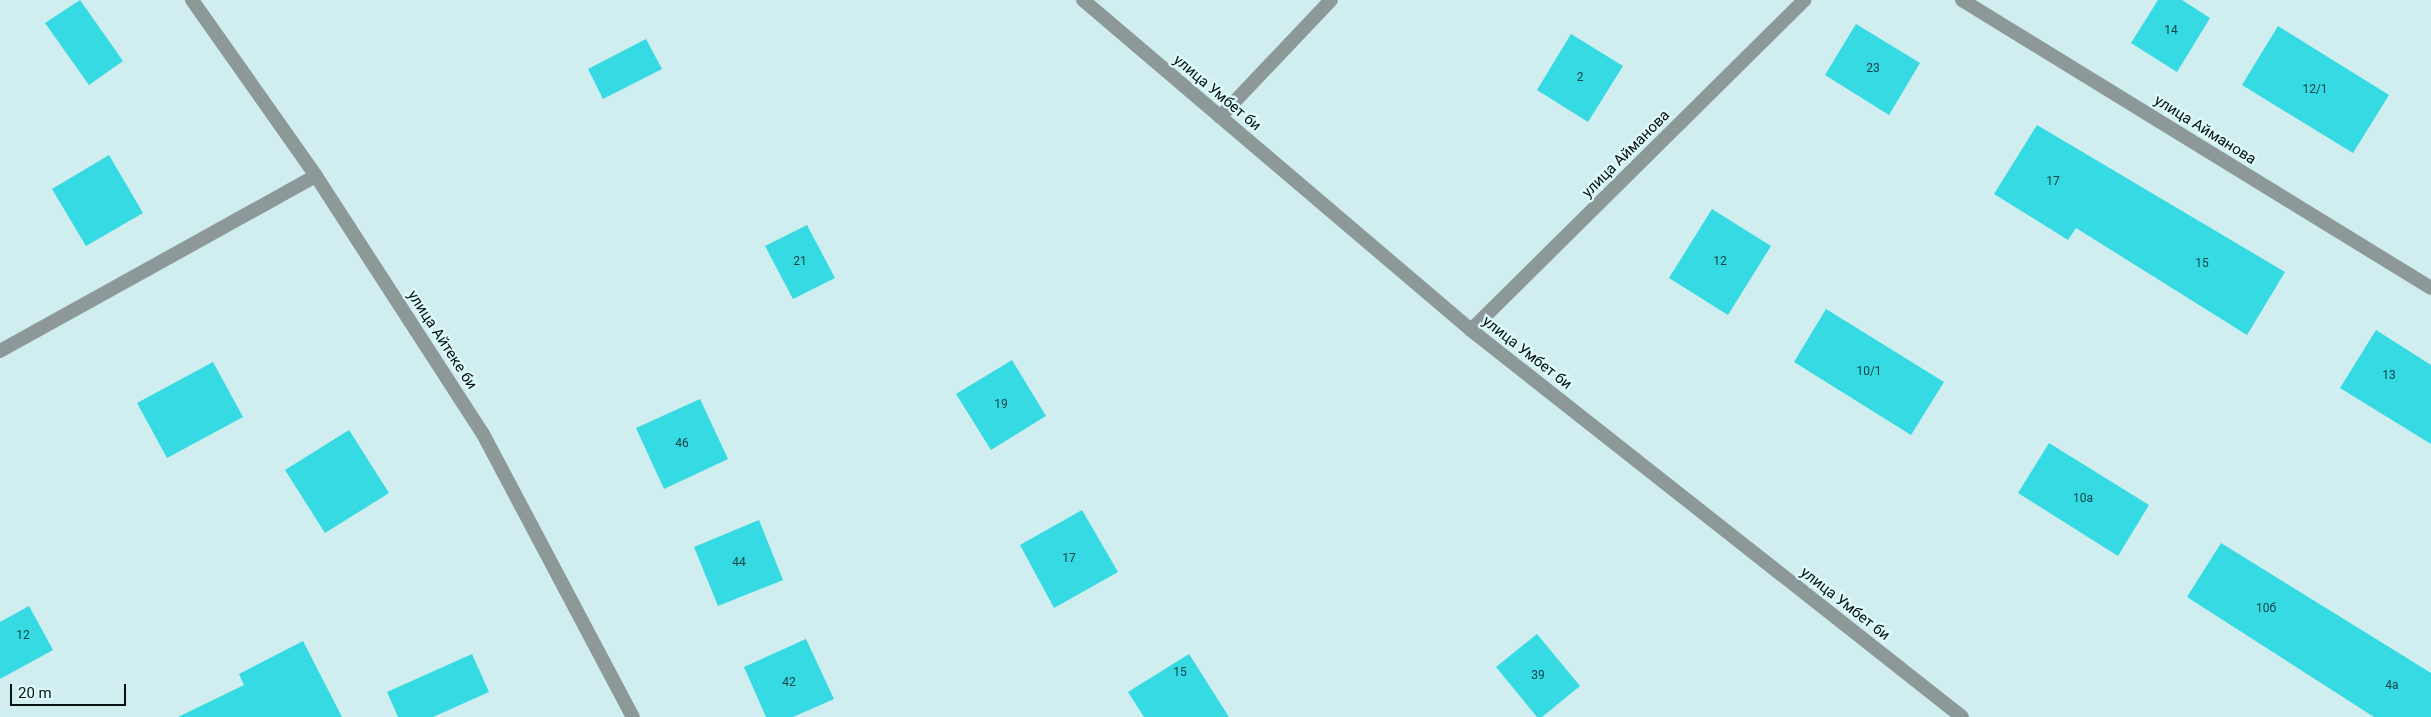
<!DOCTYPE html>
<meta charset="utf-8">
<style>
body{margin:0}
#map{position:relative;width:2431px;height:717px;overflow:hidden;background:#d0edef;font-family:Roboto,sans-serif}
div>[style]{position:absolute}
.building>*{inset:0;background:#36dae3}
.minor>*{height:14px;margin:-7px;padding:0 7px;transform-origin:7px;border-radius:7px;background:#8d9999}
.tertiary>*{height:14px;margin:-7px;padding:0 7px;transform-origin:7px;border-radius:7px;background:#8d9999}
span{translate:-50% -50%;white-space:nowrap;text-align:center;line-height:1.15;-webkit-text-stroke:4.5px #ddfbfc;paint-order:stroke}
.number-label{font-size:12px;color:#134346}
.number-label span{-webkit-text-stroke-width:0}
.street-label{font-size:15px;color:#071111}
.scale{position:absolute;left:10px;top:684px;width:116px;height:22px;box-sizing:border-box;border:2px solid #071111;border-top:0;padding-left:6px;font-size:15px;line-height:18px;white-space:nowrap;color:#071111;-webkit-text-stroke:4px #ddfbfc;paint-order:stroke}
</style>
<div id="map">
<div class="building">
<i style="clip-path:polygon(80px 0,123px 61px,89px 85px,45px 23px)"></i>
<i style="clip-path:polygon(2158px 0,2182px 0,2210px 18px,2177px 72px,2131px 43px)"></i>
<i style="clip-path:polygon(1856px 24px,1920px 63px,1889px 115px,1825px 75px)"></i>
<i style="clip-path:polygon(2278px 26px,2389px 95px,2353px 153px,2242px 85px)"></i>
<i style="clip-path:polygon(1571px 34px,1623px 66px,1588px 122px,1537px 90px)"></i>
<i style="clip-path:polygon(646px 39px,662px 69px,603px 99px,588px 69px)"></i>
<i style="clip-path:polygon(2037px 125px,2285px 272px,2247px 335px,2076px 228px,2068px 240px,1994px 194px)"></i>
<i style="clip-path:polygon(109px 155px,143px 213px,86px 246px,52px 189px)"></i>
<i style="clip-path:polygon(1712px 209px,1771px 246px,1728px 315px,1669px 278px)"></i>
<i style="clip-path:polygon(807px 225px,835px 278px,793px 299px,765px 246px)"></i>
<i style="clip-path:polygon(1826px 309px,1944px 382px,1911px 435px,1794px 362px)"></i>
<i style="clip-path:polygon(2376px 330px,2431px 365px,2431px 444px,2340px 388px)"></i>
<i style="clip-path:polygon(1012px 360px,1046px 416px,991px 450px,956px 394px)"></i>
<i style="clip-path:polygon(213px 362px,243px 417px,167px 458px,137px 403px)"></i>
<i style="clip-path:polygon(700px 399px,728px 459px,664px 489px,636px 428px)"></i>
<i style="clip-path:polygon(349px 430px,389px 493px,325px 533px,285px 470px)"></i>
<i style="clip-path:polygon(2049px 443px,2149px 505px,2118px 556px,2018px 493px)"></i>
<i style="clip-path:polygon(1082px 510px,1118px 572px,1054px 608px,1020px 545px)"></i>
<i style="clip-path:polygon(759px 520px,783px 580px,718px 606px,694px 547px)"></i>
<i style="clip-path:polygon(2221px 543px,2431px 673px,2431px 717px,2374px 717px,2187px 597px)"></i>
<i style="clip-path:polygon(29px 606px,53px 650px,0 679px,0 622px)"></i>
<i style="clip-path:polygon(1537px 634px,1580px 686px,1542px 717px,1537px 717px,1496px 667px)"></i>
<i style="clip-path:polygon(806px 639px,834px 699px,793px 717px,766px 717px,744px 667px)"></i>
<i style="clip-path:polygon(303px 641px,342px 717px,178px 717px,244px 685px,239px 674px)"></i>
<i style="clip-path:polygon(472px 654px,489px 692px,433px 717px,398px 717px,387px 692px)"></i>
<i style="clip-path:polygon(1189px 654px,1229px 717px,1144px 717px,1128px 692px)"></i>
</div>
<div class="minor">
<i style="left:192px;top:0;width:215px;rotate:54.8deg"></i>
<i style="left:316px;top:176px;width:307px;rotate:57.1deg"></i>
<i style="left:483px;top:434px;width:320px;rotate:62.1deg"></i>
<i style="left:1962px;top:0;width:550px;rotate:31.55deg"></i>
<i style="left:1220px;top:117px;width:161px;rotate:-46.5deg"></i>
<i style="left:1471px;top:330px;width:469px;rotate:-44.7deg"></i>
<i style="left:0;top:351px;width:361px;rotate:-29deg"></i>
</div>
<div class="tertiary">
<i style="left:1083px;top:0;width:509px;rotate:40.38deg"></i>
<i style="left:1471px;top:330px;width:625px;rotate:38.24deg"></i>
</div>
<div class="number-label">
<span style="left:2171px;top:31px">14</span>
<span style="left:1873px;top:69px">23</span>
<span style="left:1580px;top:78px">2</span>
<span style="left:2315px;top:90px">12/1</span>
<span style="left:2053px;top:182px">17</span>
<span style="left:800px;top:262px">21</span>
<span style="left:1720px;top:262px">12</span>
<span style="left:2202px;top:264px">15</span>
<span style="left:1869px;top:372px">10/1</span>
<span style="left:2389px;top:376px">13</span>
<span style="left:1001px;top:405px">19</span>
<span style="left:682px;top:444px">46</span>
<span style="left:2083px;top:499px">10а</span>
<span style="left:1069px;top:559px">17</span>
<span style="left:739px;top:563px">44</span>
<span style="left:2266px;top:609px">10б</span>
<span style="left:23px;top:636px">12</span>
<span style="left:1180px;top:673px">15</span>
<span style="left:1538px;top:676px">39</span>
<span style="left:789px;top:683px">42</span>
<span style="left:2392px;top:686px">4а</span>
</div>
<div class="street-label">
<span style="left:1217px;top:93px;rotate:40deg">улица Умбет би</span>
<span style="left:2205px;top:130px;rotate:32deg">улица Айманова</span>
<span style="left:1626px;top:154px;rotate:-45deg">улица Айманова</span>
<span style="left:442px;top:340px;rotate:57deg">улица Айтеке би</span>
<span style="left:1527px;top:353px;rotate:38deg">улица Умбет би</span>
<span style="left:1845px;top:604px;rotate:38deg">улица Умбет би</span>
</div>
<div class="scale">20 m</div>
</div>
